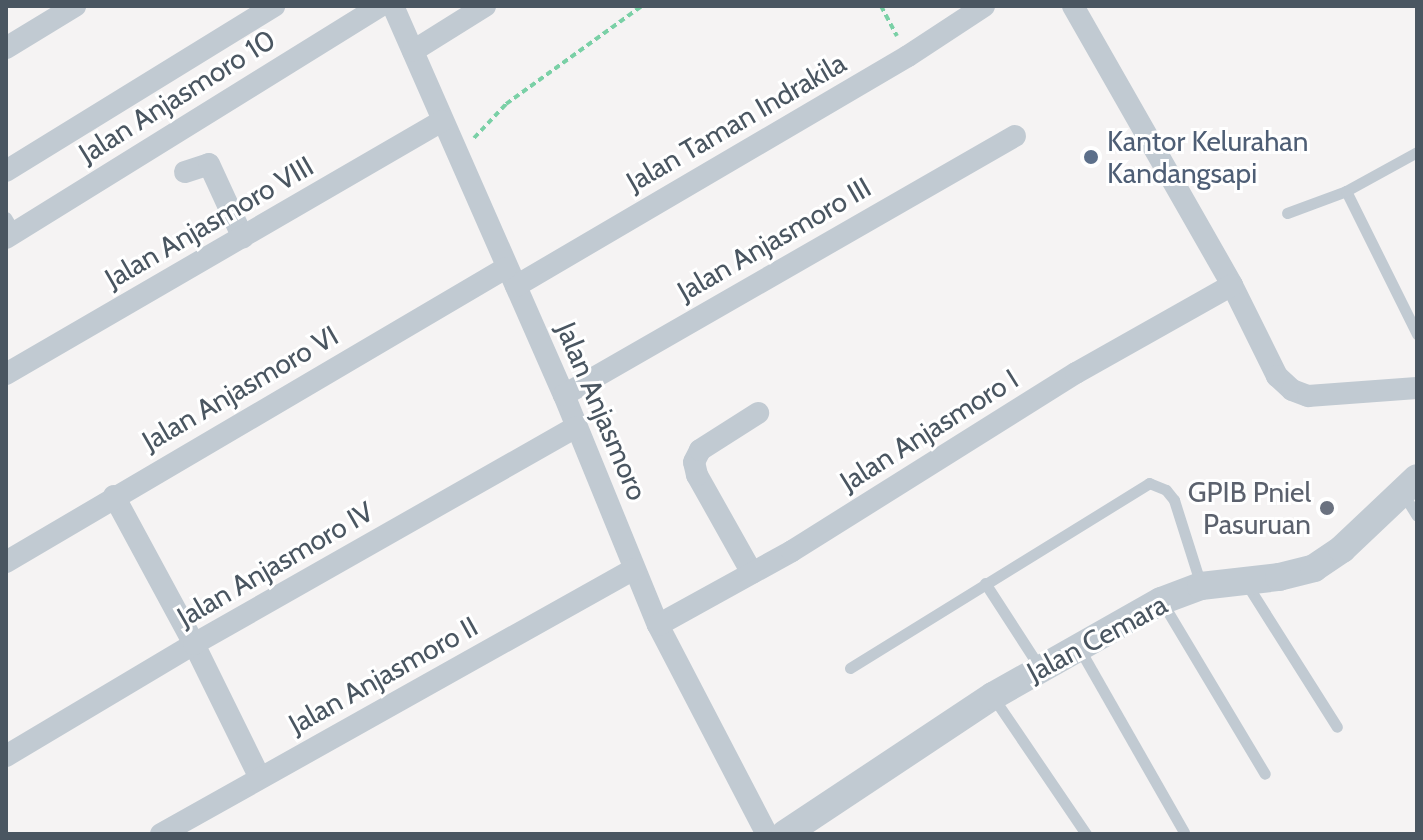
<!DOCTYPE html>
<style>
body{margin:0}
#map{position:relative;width:1423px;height:840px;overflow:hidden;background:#f5f3f3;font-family:Cabin,sans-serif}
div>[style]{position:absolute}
.path>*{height:4px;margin-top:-2px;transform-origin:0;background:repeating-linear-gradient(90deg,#7ad0a6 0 6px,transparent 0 10px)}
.service>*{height:11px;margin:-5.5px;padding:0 5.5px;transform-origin:5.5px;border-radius:5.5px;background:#c1cad2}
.minor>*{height:22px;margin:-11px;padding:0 11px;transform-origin:11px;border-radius:11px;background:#c1cad2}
.tertiary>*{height:28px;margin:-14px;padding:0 14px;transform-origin:14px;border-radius:14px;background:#c1cad2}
.dots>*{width:22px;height:22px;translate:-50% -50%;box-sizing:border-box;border:4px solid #fff;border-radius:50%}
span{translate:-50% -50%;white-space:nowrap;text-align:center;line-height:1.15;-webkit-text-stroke:6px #fff;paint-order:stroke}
.street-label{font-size:28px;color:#4a5661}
.service-label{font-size:28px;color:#4e5e75}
.left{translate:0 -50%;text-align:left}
.worship-label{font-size:28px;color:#5b616d}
.right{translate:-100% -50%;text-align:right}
.frame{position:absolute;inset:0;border:8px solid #4a5661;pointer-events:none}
</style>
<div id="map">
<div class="path">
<i style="left:881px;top:6px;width:34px;rotate:62deg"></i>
<i style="left:474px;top:138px;width:47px;rotate:-46.7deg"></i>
<i style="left:506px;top:104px;width:168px;rotate:-35.8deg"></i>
</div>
<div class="service">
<i style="left:1346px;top:191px;width:160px;rotate:63.6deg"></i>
<i style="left:1287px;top:213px;width:63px;rotate:-20.4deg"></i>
<i style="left:1346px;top:191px;width:81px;rotate:-28.8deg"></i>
<i style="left:6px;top:217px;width:17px;rotate:59deg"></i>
<i style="left:1402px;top:492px;width:28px;rotate:58deg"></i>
<i style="left:985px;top:583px;width:101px;rotate:57.1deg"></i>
<i style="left:1246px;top:583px;width:170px;rotate:57.7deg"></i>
<i style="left:1162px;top:602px;width:200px;rotate:59.1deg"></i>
<i style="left:1079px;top:648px;width:212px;rotate:60.3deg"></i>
<i style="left:850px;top:668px;width:352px;rotate:-31.7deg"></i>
<i style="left:1149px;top:483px;width:18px;rotate:22deg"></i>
<i style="left:1166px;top:490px;width:13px;rotate:51deg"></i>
<i style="left:1174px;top:500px;width:89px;rotate:72.4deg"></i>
<i style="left:993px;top:697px;width:166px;rotate:55.8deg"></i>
</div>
<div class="minor">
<i style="left:393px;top:6px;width:425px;rotate:66.3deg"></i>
<i style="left:564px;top:395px;width:248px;rotate:67.8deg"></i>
<i style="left:658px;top:625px;width:236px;rotate:62.5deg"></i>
<i style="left:1073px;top:6px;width:321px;rotate:60.3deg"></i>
<i style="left:1232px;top:285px;width:102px;rotate:63.7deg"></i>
<i style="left:1277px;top:376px;width:21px;rotate:43deg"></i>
<i style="left:1292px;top:390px;width:17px;rotate:21deg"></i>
<i style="left:1308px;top:396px;width:109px;rotate:-4.2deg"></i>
<i style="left:6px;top:48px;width:81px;rotate:-31.3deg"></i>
<i style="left:413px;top:51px;width:85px;rotate:-32deg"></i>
<i style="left:6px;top:171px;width:315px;rotate:-31.6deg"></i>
<i style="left:185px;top:172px;width:25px;rotate:-18deg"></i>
<i style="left:209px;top:164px;width:81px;rotate:65.3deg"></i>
<i style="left:6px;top:238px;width:440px;rotate:-31.8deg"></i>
<i style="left:516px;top:286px;width:454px;rotate:-30.4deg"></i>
<i style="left:908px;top:56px;width:91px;rotate:-33.3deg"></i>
<i style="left:6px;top:374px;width:504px;rotate:-30.13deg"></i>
<i style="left:564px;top:395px;width:520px;rotate:-29.87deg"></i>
<i style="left:114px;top:496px;width:168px;rotate:61.6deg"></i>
<i style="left:194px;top:644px;width:149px;rotate:63.8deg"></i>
<i style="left:6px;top:562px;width:580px;rotate:-30.46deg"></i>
<i style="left:752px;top:573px;width:112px;rotate:-119.3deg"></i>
<i style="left:697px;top:475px;width:13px;rotate:-103deg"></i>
<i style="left:694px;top:462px;width:13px;rotate:-63deg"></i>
<i style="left:700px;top:450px;width:69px;rotate:-32.5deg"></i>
<i style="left:658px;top:625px;width:153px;rotate:-28.9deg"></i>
<i style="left:792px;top:551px;width:335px;rotate:-32.1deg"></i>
<i style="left:1076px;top:373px;width:179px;rotate:-29.4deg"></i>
<i style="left:6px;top:756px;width:219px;rotate:-30.8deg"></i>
<i style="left:194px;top:644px;width:439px;rotate:-29.6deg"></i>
<i style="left:161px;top:834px;width:542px;rotate:-29.26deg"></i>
</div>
<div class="tertiary">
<i style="left:785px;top:834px;width:250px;rotate:-33.6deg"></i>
<i style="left:993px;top:696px;width:193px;rotate:-29.5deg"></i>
<i style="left:1161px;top:601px;width:43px;rotate:-20.6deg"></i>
<i style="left:1201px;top:586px;width:79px;rotate:-6.6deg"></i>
<i style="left:1279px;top:577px;width:36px;rotate:-14deg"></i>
<i style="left:1314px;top:568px;width:34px;rotate:-34deg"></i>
<i style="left:1342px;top:549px;width:103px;rotate:-43.4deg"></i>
</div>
<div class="dots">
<i style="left:1091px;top:157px;background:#5c6f8a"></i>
<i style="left:1327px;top:508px;background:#6b7280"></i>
</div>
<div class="street-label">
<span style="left:177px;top:96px;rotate:-32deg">Jalan Anjasmoro 10</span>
<span style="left:736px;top:122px;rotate:-30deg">Jalan Taman Indrakila</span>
<span style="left:209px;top:222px;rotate:-30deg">Jalan Anjasmoro VIII</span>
<span style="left:774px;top:239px;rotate:-30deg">Jalan Anjasmoro III</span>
<span style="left:240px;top:388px;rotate:-30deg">Jalan Anjasmoro VI</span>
<span style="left:602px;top:411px;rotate:67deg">Jalan Anjasmoro</span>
<span style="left:929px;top:430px;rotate:-32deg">Jalan Anjasmoro I</span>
<span style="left:275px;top:564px;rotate:-30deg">Jalan Anjasmoro IV</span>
<span style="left:1097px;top:638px;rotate:-28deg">Jalan Cemara</span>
<span style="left:383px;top:675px;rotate:-29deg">Jalan Anjasmoro II</span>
</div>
<div class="service-label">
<span class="left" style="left:1107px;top:157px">Kantor Kelurahan<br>Kandangsapi</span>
</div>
<div class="worship-label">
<span class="right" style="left:1311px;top:508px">GPIB Pniel<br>Pasuruan</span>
</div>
<div class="frame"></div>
</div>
